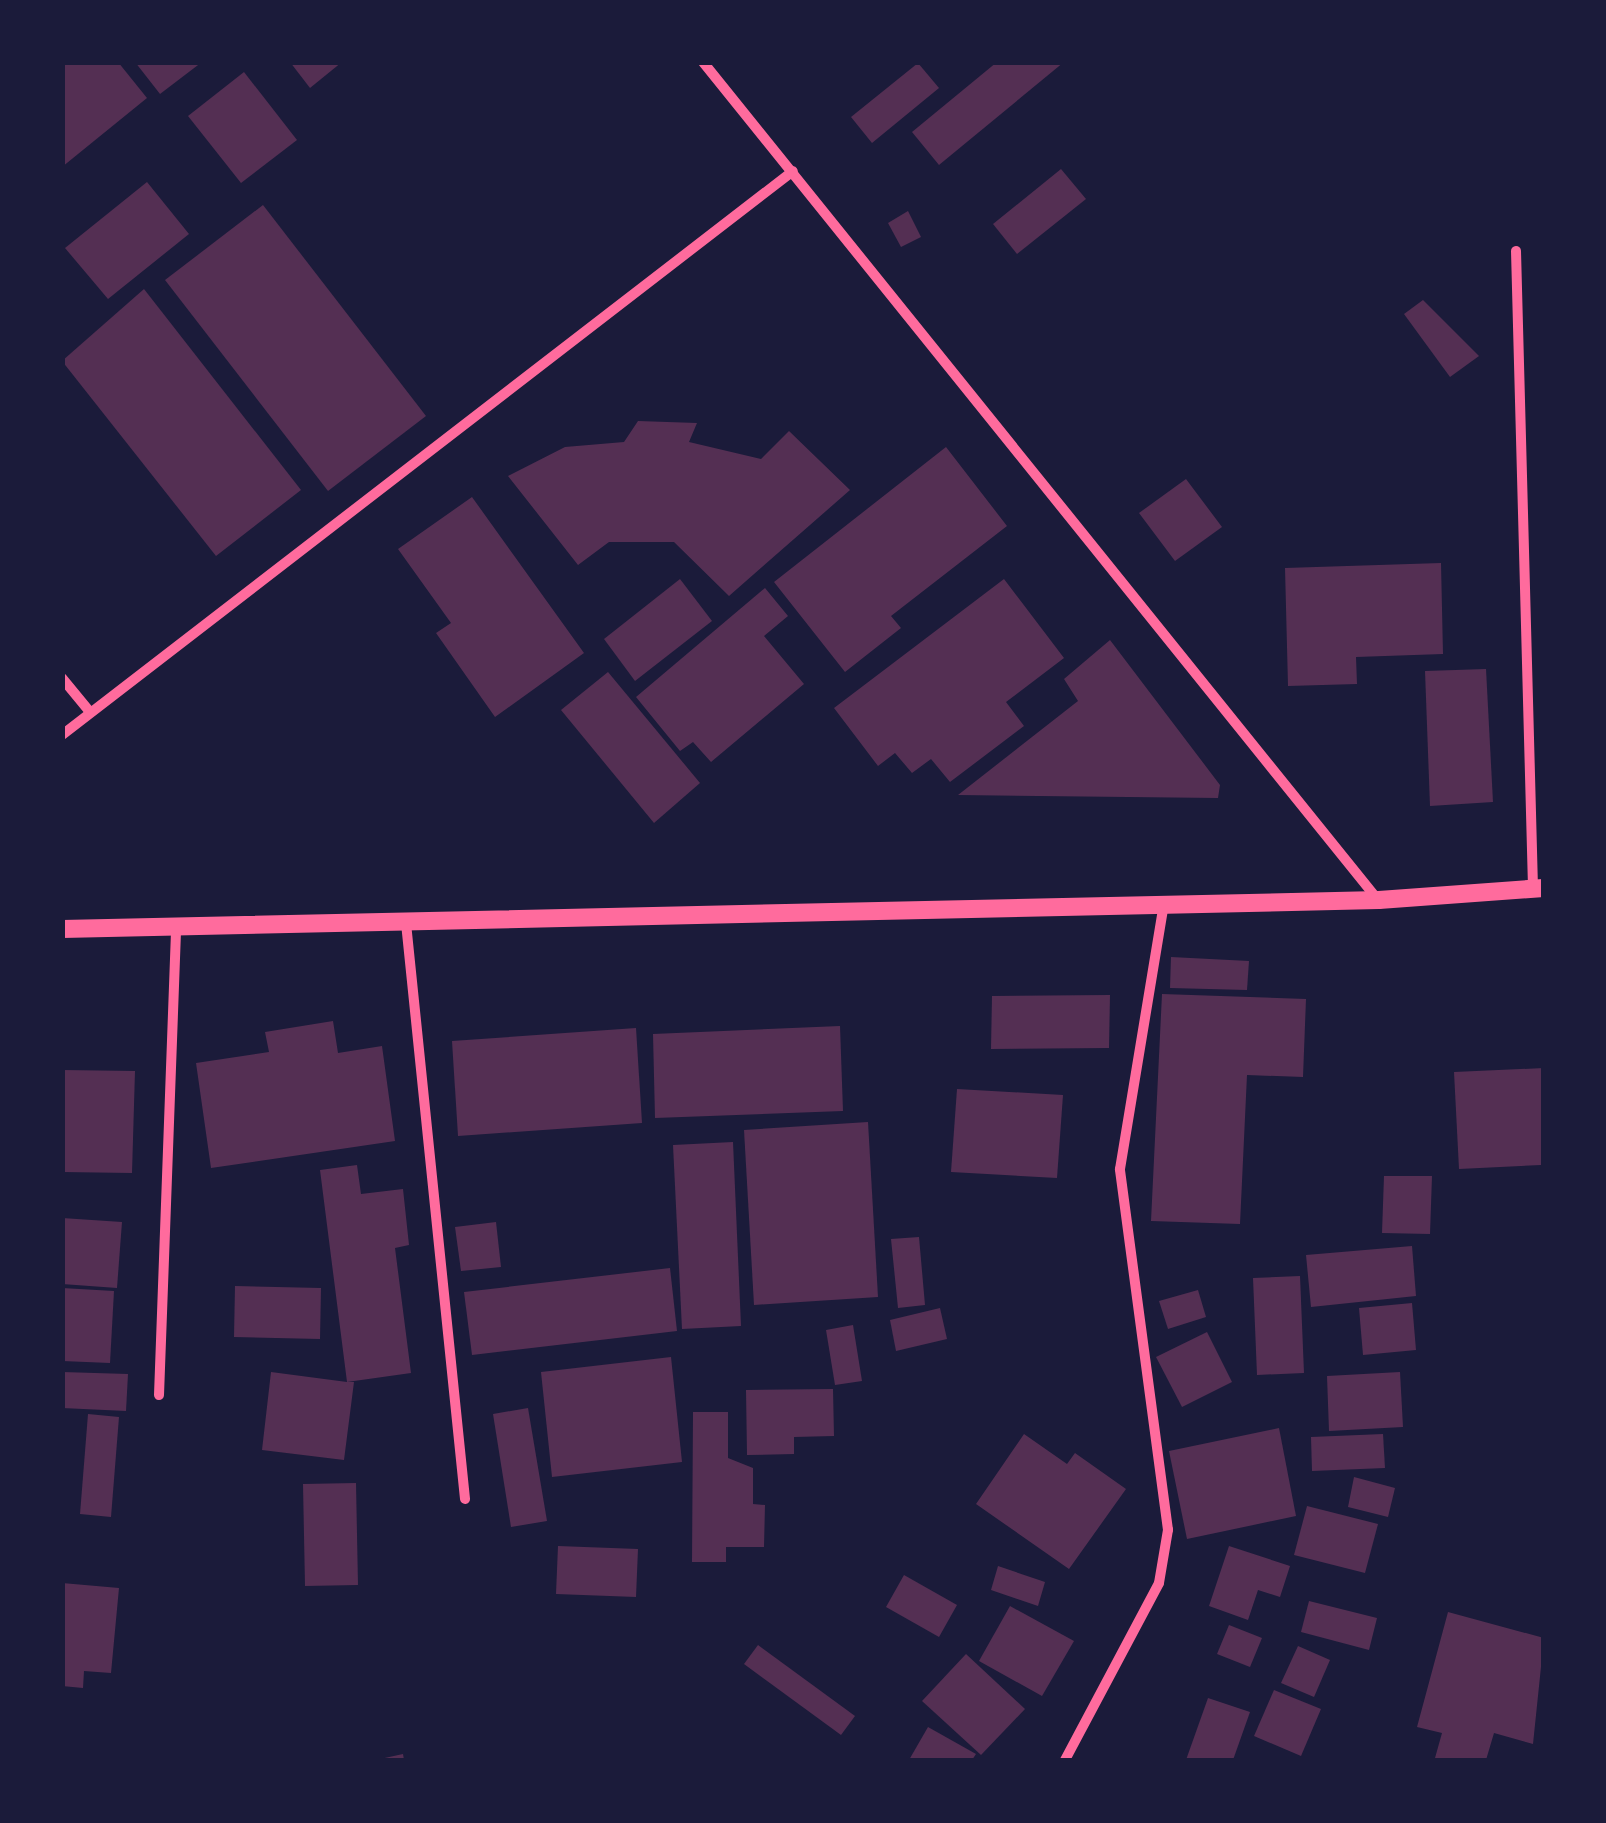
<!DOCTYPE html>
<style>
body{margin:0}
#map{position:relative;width:1606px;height:1823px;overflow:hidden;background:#1b1b3a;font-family:"Crimson Pro",serif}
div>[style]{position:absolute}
.building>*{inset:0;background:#542f53}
.minor>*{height:10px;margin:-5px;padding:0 5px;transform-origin:5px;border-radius:5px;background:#ff6b9d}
.tertiary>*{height:18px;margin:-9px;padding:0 9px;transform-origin:9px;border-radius:9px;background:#ff6b9d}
span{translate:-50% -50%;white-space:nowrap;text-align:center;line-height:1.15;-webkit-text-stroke:10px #1b1b3a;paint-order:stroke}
.frame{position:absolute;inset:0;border:65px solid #1b1b3a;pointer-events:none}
</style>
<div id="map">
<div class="building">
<i style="clip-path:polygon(62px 62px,118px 62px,147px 98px,62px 167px)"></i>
<i style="clip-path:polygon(135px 62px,202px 62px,160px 94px)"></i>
<i style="clip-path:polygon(290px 62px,342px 62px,310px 88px)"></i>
<i style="clip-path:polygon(997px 62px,1064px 62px,939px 165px,912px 132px)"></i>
<i style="clip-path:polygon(918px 63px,939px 88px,872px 143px,851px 117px)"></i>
<i style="clip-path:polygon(244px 72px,297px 140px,241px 183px,188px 116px)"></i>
<i style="clip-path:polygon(1061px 169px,1086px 199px,1017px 254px,993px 224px)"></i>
<i style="clip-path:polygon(147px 182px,189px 234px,108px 299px,65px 248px)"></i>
<i style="clip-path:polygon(263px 205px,426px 416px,328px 491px,165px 280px)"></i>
<i style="clip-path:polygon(908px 211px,921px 237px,901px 247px,888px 223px)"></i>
<i style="clip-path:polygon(144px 289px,301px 490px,216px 556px,62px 361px)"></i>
<i style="clip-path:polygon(1423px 300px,1479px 356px,1450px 377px,1404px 314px)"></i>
<i style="clip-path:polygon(638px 421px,697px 423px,689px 442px,761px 459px,789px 431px,850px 490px,729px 596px,674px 542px,609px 542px,578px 565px,508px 476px,565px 447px,624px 442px)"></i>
<i style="clip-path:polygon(946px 447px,1007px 526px,891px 616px,901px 628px,845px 672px,774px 582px)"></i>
<i style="clip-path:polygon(1186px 479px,1222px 527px,1175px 561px,1139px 513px)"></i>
<i style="clip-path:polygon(472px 497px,584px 653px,495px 717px,436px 633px,451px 623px,398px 549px)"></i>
<i style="clip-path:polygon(1441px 563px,1443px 654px,1356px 657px,1357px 684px,1288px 686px,1285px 568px)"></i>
<i style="clip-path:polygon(680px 579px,712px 621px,635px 681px,604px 639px)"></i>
<i style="clip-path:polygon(1004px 579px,1064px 658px,1006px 702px,1024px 726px,950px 782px,931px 759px,912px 773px,895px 753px,878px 766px,834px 708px)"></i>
<i style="clip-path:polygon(765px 588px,788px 616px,764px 636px,804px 684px,711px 762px,693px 742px,680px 751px,636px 697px)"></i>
<i style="clip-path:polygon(1110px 640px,1220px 785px,1218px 798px,958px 795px,1078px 701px,1064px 679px)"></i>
<i style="clip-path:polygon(1486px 669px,1493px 802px,1430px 806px,1425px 671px)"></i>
<i style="clip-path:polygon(608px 672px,700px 783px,654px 823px,561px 710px)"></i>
<i style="clip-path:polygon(1171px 957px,1249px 961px,1247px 990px,1170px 988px)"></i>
<i style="clip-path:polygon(1162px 994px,1306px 999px,1303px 1077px,1247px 1075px,1240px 1224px,1151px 1221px)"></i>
<i style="clip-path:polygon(1110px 995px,1109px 1048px,991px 1049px,992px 996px)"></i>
<i style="clip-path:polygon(333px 1021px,338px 1053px,382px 1046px,395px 1141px,211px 1168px,196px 1063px,269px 1052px,265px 1032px)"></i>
<i style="clip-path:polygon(840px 1026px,843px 1111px,655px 1118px,653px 1034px)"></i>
<i style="clip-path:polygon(636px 1028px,642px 1123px,458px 1136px,452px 1041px)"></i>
<i style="clip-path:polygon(1544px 1068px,1541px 1165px,1459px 1169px,1454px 1072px)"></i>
<i style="clip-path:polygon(62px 1070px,135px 1071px,132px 1173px,62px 1172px)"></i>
<i style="clip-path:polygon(957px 1089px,1063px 1095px,1057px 1178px,951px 1172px)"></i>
<i style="clip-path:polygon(868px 1122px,878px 1297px,754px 1305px,744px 1130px)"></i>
<i style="clip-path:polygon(733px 1142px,741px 1326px,682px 1329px,673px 1145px)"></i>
<i style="clip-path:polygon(357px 1165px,361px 1194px,403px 1189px,409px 1245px,395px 1248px,411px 1373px,347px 1382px,354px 1382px,344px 1460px,262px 1450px,271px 1372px,347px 1382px,320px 1170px)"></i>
<i style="clip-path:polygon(1384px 1176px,1432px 1176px,1430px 1234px,1382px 1233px)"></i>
<i style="clip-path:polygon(62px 1218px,122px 1222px,117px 1288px,62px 1284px)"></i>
<i style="clip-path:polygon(496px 1222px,501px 1267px,461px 1271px,455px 1227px)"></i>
<i style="clip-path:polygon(919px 1237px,925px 1305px,898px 1308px,891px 1239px)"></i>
<i style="clip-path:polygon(1412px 1246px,1416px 1296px,1311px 1307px,1306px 1255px)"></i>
<i style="clip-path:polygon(670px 1268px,677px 1331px,472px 1355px,464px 1292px)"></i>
<i style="clip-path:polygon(1300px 1276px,1304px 1373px,1257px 1375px,1253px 1278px)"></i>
<i style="clip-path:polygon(235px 1286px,321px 1288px,320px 1339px,234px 1337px)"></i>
<i style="clip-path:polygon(62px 1288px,114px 1291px,110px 1363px,62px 1361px)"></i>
<i style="clip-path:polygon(1198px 1290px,1206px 1317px,1168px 1329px,1159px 1301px)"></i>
<i style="clip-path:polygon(1412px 1303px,1416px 1350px,1363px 1355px,1359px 1308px)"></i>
<i style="clip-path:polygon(940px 1308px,947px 1339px,896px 1351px,890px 1320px)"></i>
<i style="clip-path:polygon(853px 1325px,862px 1381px,835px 1385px,826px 1330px)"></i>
<i style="clip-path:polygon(1207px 1332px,1232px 1382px,1182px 1407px,1156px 1357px)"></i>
<i style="clip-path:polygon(671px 1357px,682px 1462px,552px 1477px,541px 1372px)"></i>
<i style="clip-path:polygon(62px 1372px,128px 1374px,126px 1411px,62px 1408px)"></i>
<i style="clip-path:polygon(1400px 1372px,1403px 1427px,1329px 1431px,1327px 1376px)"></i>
<i style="clip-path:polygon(833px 1389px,834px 1436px,794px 1437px,794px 1454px,747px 1455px,746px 1390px)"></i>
<i style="clip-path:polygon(528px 1408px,547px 1521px,511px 1527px,493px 1414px)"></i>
<i style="clip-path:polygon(693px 1412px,728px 1412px,728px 1458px,753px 1468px,753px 1504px,765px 1505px,764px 1547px,726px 1547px,726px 1562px,692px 1562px)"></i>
<i style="clip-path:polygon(88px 1414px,119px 1417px,111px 1517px,80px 1514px)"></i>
<i style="clip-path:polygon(1279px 1428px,1296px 1516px,1187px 1539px,1169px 1451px)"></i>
<i style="clip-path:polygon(1024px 1434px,1067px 1464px,1075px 1453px,1126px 1489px,1069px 1569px,976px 1504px)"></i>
<i style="clip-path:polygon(1383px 1434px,1385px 1468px,1312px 1471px,1311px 1437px)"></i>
<i style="clip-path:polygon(1354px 1477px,1395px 1488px,1388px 1517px,1348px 1507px)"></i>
<i style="clip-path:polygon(356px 1483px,358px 1585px,305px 1586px,303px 1484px)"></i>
<i style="clip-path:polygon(1307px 1506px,1378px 1524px,1365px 1573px,1294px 1555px)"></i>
<i style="clip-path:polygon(558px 1546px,638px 1549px,636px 1597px,556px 1594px)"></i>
<i style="clip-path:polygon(1229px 1546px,1290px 1566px,1280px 1597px,1258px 1590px,1248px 1620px,1209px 1606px)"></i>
<i style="clip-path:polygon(998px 1566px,1045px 1582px,1038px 1606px,991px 1590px)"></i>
<i style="clip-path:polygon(904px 1575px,957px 1605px,939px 1637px,886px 1607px)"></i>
<i style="clip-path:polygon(62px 1583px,119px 1588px,111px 1673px,84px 1671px,83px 1688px,62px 1686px)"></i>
<i style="clip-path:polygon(1309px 1601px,1377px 1618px,1369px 1650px,1301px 1632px)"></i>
<i style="clip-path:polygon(1010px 1606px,1074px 1641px,1042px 1696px,979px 1661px)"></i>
<i style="clip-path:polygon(1448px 1612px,1544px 1638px,1533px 1744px,1494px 1733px,1486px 1760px,1435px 1758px,1442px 1733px,1417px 1727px)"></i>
<i style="clip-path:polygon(1229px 1625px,1262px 1638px,1250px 1667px,1217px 1654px)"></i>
<i style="clip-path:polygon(758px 1645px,855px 1716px,841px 1735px,744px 1664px)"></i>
<i style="clip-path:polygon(1298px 1646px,1330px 1660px,1314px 1697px,1281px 1683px)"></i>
<i style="clip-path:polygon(966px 1654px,1025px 1709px,981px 1755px,922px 1701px)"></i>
<i style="clip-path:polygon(1274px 1690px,1321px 1709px,1301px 1756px,1254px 1736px)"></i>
<i style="clip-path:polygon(1208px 1698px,1250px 1712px,1233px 1760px,1186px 1760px)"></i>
<i style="clip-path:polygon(928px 1727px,976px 1754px,972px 1760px,909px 1760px)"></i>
<i style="clip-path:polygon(403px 1754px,404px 1760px,380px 1760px,380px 1759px)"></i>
</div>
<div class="minor">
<i style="left:703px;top:62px;width:1076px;rotate:51.15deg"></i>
<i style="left:1516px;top:251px;width:637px;rotate:88.47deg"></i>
<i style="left:62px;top:678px;width:44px;rotate:50.5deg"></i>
<i style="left:62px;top:735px;width:923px;rotate:-37.65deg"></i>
<i style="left:406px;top:923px;width:579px;rotate:84.15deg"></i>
<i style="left:159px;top:1395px;width:470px;rotate:-87.9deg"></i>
<i style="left:1065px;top:1760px;width:200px;rotate:-62deg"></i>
<i style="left:1159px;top:1583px;width:54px;rotate:-80.4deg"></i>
<i style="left:1168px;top:1530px;width:364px;rotate:-97.6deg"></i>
<i style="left:1120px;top:1169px;width:269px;rotate:-80.6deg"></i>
</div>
<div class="tertiary">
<i style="left:62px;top:929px;width:1317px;rotate:-1.26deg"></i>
<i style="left:1379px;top:900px;width:165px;rotate:-4.2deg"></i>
</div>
<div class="frame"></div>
</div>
